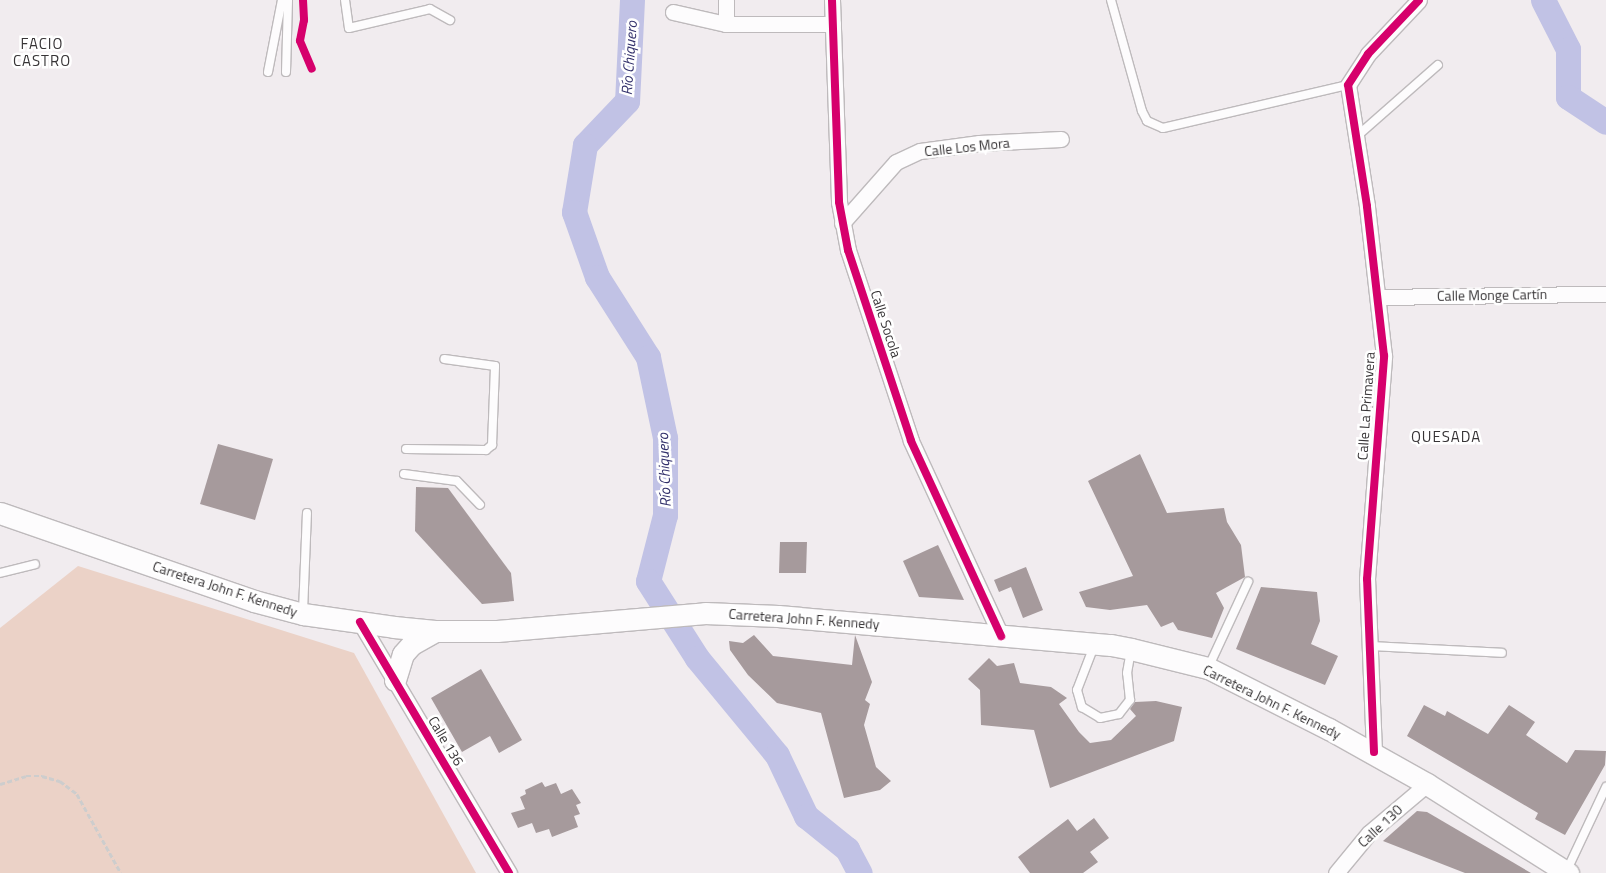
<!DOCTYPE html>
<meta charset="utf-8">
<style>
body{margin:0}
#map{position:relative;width:1606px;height:873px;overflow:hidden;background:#f1ecef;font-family:"Titillium Web",sans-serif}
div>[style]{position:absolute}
.green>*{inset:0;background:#ebd2c7}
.river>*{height:25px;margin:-12.5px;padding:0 12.5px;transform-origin:12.5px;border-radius:12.5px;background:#c1c2e5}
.building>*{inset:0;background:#a69a9c}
.path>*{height:2.5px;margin-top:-1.25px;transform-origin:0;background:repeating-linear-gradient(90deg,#cdcdcd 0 5px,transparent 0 7.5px)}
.roads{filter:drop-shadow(1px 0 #bebabc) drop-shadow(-1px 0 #bebabc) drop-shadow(0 1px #bebabc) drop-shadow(0 -1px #bebabc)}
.service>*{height:8px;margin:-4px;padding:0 4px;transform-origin:4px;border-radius:4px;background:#fdfcfd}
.minor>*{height:15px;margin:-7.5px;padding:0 7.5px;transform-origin:7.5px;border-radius:7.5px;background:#fdfcfd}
.secondary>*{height:21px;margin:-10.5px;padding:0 10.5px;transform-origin:10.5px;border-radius:10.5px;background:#fdfcfd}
.cycleway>*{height:8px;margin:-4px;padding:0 4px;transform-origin:4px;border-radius:4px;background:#d6006c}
span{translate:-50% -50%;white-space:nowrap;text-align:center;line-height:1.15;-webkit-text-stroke:5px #fff;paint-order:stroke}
.street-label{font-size:14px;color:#373436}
.neighbourhood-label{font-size:15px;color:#373436;letter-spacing:1px}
.water-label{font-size:15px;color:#312f6a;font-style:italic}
</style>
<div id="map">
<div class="green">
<i style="clip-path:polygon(78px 566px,354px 653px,476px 873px,0 873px,0 628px)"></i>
</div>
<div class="river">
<i style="left:632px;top:0;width:101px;rotate:92.8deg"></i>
<i style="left:627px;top:101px;width:61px;rotate:133.7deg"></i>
<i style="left:585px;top:145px;width:68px;rotate:99.3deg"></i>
<i style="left:574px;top:212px;width:69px;rotate:70.5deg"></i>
<i style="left:597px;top:277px;width:95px;rotate:57.5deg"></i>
<i style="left:648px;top:357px;width:83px;rotate:78.1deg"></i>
<i style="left:665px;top:438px;width:77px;rotate:90deg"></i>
<i style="left:665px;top:515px;width:68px;rotate:104.4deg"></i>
<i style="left:648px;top:581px;width:91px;rotate:57.5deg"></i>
<i style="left:697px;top:658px;width:126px;rotate:50.5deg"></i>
<i style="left:777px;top:755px;width:68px;rotate:64.6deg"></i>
<i style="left:806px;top:816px;width:53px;rotate:38.8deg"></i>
<i style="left:847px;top:849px;width:27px;rotate:62deg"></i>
<i style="left:1543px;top:0;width:55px;rotate:63deg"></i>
<i style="left:1568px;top:49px;width:48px;rotate:90deg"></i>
<i style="left:1568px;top:97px;width:45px;rotate:33.3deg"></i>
</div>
<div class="building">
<i style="clip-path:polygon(218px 444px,273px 459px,255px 520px,200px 504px)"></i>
<i style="clip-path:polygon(1140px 454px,1167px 513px,1224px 508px,1227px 522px,1241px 545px,1245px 577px,1216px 593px,1224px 608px,1212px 638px,1178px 630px,1173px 622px,1161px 627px,1147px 605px,1110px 610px,1086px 607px,1079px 592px,1133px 576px,1088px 481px)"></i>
<i style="clip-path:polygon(416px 487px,448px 488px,511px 573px,514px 601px,482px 604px,415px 531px)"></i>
<i style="clip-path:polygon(780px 542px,807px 542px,806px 573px,779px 573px)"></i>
<i style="clip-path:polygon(938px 545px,964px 600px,919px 597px,903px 561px)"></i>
<i style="clip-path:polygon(1026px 567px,1043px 610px,1023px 618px,1011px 587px,999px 592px,994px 580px)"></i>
<i style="clip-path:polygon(1261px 587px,1317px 592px,1320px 621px,1311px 644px,1338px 656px,1325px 685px,1236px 649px)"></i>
<i style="clip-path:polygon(754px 635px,773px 656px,852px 665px,855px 635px,872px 682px,865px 700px,870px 704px,864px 725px,876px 767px,891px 781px,880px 790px,844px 798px,821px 713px,777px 703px,748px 675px,730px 650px,729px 641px,743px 643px)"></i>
<i style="clip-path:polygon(989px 658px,997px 666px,1014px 663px,1020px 683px,1051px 687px,1067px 698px,1059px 704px,1079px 732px,1090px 743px,1111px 740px,1136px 716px,1130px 709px,1135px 702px,1156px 701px,1182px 707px,1174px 741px,1050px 788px,1034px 730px,981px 725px,980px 690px,968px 679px)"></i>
<i style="clip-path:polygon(481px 669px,522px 740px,499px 753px,490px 736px,462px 752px,431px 698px)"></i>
<i style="clip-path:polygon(1424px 705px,1445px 716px,1447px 711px,1488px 734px,1509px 705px,1535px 722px,1526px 735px,1567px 763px,1575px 750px,1606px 751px,1605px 765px,1565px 835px,1535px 819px,1538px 813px,1407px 736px)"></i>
<i style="clip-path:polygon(542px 782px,545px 787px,556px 783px,561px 794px,572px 789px,581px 803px,576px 805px,580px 814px,574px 816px,578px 827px,552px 837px,549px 829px,536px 833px,532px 823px,518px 828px,511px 813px,525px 809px,520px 797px,526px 794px,525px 790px)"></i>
<i style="clip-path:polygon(1417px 811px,1427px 812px,1531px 873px,1465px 873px,1383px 841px)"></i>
<i style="clip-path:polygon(1094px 818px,1109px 838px,1090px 852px,1098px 862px,1083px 873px,1030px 873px,1018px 857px,1068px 819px,1077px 831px)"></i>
</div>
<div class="path">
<i style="left:0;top:784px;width:27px;rotate:-17deg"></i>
<i style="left:26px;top:776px;width:16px"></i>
<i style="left:42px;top:776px;width:19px;rotate:16deg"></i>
<i style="left:60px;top:781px;width:21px;rotate:37deg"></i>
<i style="left:77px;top:794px;width:90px;rotate:60.9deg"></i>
</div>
<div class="roads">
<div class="service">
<i style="left:345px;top:0;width:28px;rotate:82deg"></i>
<i style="left:349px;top:28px;width:83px;rotate:-13.2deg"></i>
<i style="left:430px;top:9px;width:23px;rotate:29deg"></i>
<i style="left:1111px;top:0;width:115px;rotate:74.4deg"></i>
<i style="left:1142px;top:111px;width:11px;rotate:63deg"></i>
<i style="left:1147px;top:121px;width:17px;rotate:24deg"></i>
<i style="left:1163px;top:128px;width:190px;rotate:-13.1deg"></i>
<i style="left:268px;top:72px;width:73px;rotate:-79deg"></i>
<i style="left:286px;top:72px;width:72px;rotate:-88.4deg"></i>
<i style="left:1356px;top:137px;width:109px;rotate:-41.3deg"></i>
<i style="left:406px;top:449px;width:80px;rotate:0.7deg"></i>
<i style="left:486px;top:450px;width:8px;rotate:-40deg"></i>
<i style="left:492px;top:445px;width:79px;rotate:-87.8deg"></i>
<i style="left:495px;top:366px;width:51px;rotate:-172.2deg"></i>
<i style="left:404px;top:474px;width:53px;rotate:7.5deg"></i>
<i style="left:457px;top:481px;width:33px;rotate:46deg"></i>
<i style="left:0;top:573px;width:36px;rotate:-14deg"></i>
<i style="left:303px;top:612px;width:99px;rotate:-87.7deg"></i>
<i style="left:1094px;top:646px;width:47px;rotate:111.1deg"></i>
<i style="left:1077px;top:690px;width:18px;rotate:74deg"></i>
<i style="left:1082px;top:707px;width:21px;rotate:31deg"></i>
<i style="left:1100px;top:718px;width:19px;rotate:-12deg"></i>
<i style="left:1119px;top:714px;width:18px;rotate:-52deg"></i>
<i style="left:1130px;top:700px;width:27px;rotate:-96deg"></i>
<i style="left:1127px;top:673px;width:23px;rotate:-80deg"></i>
<i style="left:1370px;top:646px;width:132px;rotate:3deg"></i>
<i style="left:1209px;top:666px;width:93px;rotate:-65.1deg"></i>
<i style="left:1567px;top:870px;width:92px;rotate:-64.8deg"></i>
</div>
<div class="minor">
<i style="left:726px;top:0;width:24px;rotate:90deg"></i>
<i style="left:726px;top:24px;width:107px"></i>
<i style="left:832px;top:0;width:202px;rotate:88deg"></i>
<i style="left:839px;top:202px;width:49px;rotate:79.4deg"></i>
<i style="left:848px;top:250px;width:201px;rotate:71.7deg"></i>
<i style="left:911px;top:441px;width:215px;rotate:65.2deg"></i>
<i style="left:673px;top:12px;width:54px;rotate:12.8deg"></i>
<i style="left:842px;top:223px;width:81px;rotate:-48.5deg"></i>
<i style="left:896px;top:162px;width:26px;rotate:-25deg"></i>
<i style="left:920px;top:151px;width:60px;rotate:-7.7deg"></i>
<i style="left:979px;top:143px;width:82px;rotate:-2.8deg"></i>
<i style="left:1378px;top:297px;width:228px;rotate:-0.8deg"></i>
<i style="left:360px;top:622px;width:292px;rotate:59.3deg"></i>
<i style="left:1374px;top:752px;width:173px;rotate:-92.3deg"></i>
<i style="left:1367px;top:579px;width:224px;rotate:-85.6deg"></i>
<i style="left:1384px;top:356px;width:151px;rotate:-96.5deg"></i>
<i style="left:1367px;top:206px;width:122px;rotate:-98.9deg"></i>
<i style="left:1348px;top:85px;width:37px;rotate:-57deg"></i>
<i style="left:1368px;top:54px;width:74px;rotate:-46.6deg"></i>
<i style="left:1336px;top:873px;width:52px;rotate:-50.5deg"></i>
<i style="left:1369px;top:833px;width:76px;rotate:-40.2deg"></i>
</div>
<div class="secondary">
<i style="left:0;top:513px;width:269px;rotate:19.1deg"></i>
<i style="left:254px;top:601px;width:51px;rotate:14.9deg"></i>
<i style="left:303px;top:614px;width:92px;rotate:8.1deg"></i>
<i style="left:394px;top:627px;width:41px;rotate:5.6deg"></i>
<i style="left:435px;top:631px;width:62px"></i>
<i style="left:497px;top:631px;width:209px;rotate:-4.9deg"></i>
<i style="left:705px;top:613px;width:73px;rotate:2.4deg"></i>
<i style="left:778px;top:616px;width:334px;rotate:5deg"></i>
<i style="left:1111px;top:645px;width:20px;rotate:11deg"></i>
<i style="left:1131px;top:649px;width:79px;rotate:13.9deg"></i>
<i style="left:1208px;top:668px;width:136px;rotate:26.8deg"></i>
<i style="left:1329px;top:729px;width:112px;rotate:29.3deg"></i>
<i style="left:1427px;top:784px;width:167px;rotate:32.3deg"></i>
<i style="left:395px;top:680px;width:27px;rotate:-73deg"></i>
<i style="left:403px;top:654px;width:13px;rotate:-48deg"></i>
<i style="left:412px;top:644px;width:26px;rotate:-29deg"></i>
</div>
</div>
<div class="cycleway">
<i style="left:303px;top:0;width:20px;rotate:87deg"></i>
<i style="left:304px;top:20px;width:21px;rotate:101deg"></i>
<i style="left:300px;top:41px;width:30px;rotate:67deg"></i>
<i style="left:832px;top:0;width:202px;rotate:88deg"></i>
<i style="left:839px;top:202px;width:49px;rotate:79.4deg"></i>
<i style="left:848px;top:250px;width:201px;rotate:71.7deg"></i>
<i style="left:911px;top:441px;width:215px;rotate:65.2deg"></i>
<i style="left:360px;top:622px;width:292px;rotate:59.3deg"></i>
<i style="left:1374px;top:752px;width:173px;rotate:-92.3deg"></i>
<i style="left:1367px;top:579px;width:224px;rotate:-85.6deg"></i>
<i style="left:1384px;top:356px;width:151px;rotate:-96.5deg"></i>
<i style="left:1367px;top:206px;width:122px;rotate:-98.9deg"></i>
<i style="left:1348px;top:85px;width:37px;rotate:-57deg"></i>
<i style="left:1368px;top:54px;width:74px;rotate:-46.6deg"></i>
</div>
<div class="street-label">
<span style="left:967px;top:147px;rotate:-6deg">Calle Los Mora</span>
<span style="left:1492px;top:295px;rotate:-1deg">Calle Monge Cartín</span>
<span style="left:886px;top:324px;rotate:72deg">Calle Socola</span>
<span style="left:1366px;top:406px;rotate:-86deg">Calle La Primavera</span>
<span style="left:225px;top:589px;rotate:18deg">Carretera John F. Kennedy</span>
<span style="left:804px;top:619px;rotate:4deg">Carretera John F. Kennedy</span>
<span style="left:1272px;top:702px;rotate:26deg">Carretera John F. Kennedy</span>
<span style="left:446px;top:741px;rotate:59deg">Calle 136</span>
<span style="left:1380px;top:826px;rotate:-43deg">Calle 130</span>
</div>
<div class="neighbourhood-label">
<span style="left:42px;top:52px">FACIO<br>CASTRO</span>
<span style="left:1446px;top:437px">QUESADA</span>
</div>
<div class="water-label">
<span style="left:629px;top:58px;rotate:-86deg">Río Chiquero</span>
<span style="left:664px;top:470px;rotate:-92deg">Río Chiquero</span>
</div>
</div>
